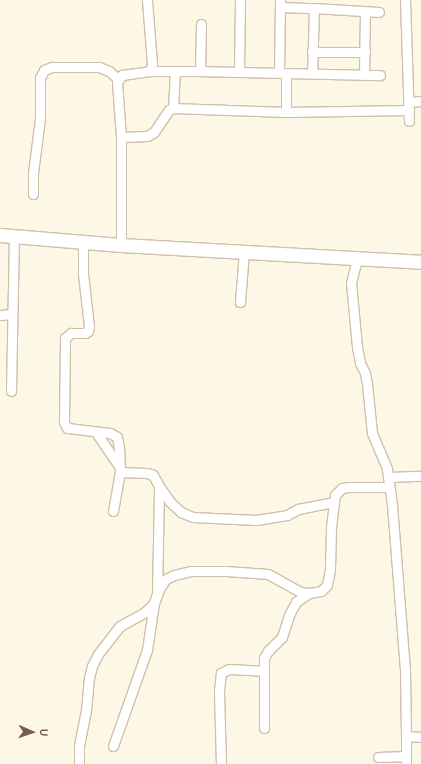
<!DOCTYPE html>
<style>
body{margin:0}
#map{position:relative;width:421px;height:764px;overflow:hidden;background:#fdf7e6;font-family:Ubuntu,sans-serif}
div>[style]{position:absolute}
.roads{filter:drop-shadow(1px 0 #cfc0ac) drop-shadow(-1px 0 #cfc0ac) drop-shadow(0 1px #cfc0ac) drop-shadow(0 -1px #cfc0ac)}
.minor>*{height:9px;margin:-4.5px;padding:0 4.5px;transform-origin:4.5px;border-radius:4.5px;background:#fff}
.secondary>*{height:13px;margin:-6.5px;padding:0 6.5px;transform-origin:6.5px;border-radius:6.5px;background:#fff}
span{translate:-50% -50%;white-space:nowrap;text-align:center;line-height:1.15;-webkit-text-stroke:3px #fffaed;paint-order:stroke}
.north{position:absolute;left:12px;top:712px;width:40px;height:40px;-webkit-text-stroke:3px #fffaed;paint-order:stroke;rotate:92deg;font-size:11px;font-weight:700;line-height:16px;text-align:center;color:#77604a}
.north::after{content:'';display:block;margin:auto;width:14px;height:18px;background:#77604a;clip-path:polygon(50% 0,100% 100%,50% 72%,0 100%)}
</style>
<div id="map">
<div class="roads">
<div class="minor">
<i style="left:147px;top:0;width:64px;rotate:85.5deg"></i>
<i style="left:152px;top:64px;width:7px;rotate:106deg"></i>
<i style="left:405px;top:0;width:121px;rotate:88.1deg"></i>
<i style="left:281px;top:7px;width:33px;rotate:2deg"></i>
<i style="left:314px;top:8px;width:66px;rotate:91.7deg"></i>
<i style="left:314px;top:8px;width:65px;rotate:3.5deg"></i>
<i style="left:312px;top:52px;width:53px"></i>
<i style="left:200px;top:71px;width:47px;rotate:-88.8deg"></i>
<i style="left:239px;top:72px;width:72px;rotate:-89.2deg"></i>
<i style="left:279px;top:73px;width:73px;rotate:-89.2deg"></i>
<i style="left:364px;top:75px;width:63px;rotate:-89.1deg"></i>
<i style="left:408px;top:102px;width:13px;rotate:-4deg"></i>
<i style="left:173px;top:108px;width:37px;rotate:-87deg"></i>
<i style="left:286px;top:112px;width:39px;rotate:-90deg"></i>
<i style="left:121px;top:137px;width:26px;rotate:-2deg"></i>
<i style="left:147px;top:136px;width:8px;rotate:-30deg"></i>
<i style="left:154px;top:132px;width:27px;rotate:-56deg"></i>
<i style="left:169px;top:110px;width:4px;rotate:-27deg"></i>
<i style="left:173px;top:108px;width:113px;rotate:2deg"></i>
<i style="left:286px;top:112px;width:123px;rotate:-0.9deg"></i>
<i style="left:33px;top:194px;width:21px;rotate:-90deg"></i>
<i style="left:33px;top:173px;width:55px;rotate:-82.7deg"></i>
<i style="left:40px;top:118px;width:40px;rotate:-90deg"></i>
<i style="left:40px;top:78px;width:9px;rotate:-63deg"></i>
<i style="left:44px;top:70px;width:9px;rotate:-21deg"></i>
<i style="left:52px;top:67px;width:47px"></i>
<i style="left:99px;top:67px;width:11px;rotate:22deg"></i>
<i style="left:109px;top:71px;width:12px;rotate:42deg"></i>
<i style="left:121px;top:245px;width:108px;rotate:-90deg"></i>
<i style="left:121px;top:137px;width:55px;rotate:-94.2deg"></i>
<i style="left:117px;top:82px;width:9px;rotate:-54deg"></i>
<i style="left:122px;top:75px;width:28px;rotate:-8deg"></i>
<i style="left:150px;top:71px;width:50px"></i>
<i style="left:200px;top:71px;width:180px;rotate:1.3deg"></i>
<i style="left:357px;top:259px;width:25px;rotate:104deg"></i>
<i style="left:351px;top:283px;width:64px;rotate:84.6deg"></i>
<i style="left:357px;top:347px;width:16px;rotate:79deg"></i>
<i style="left:360px;top:363px;width:11px;rotate:63deg"></i>
<i style="left:365px;top:373px;width:11px;rotate:80deg"></i>
<i style="left:367px;top:384px;width:49px;rotate:84.2deg"></i>
<i style="left:372px;top:433px;width:39px;rotate:67deg"></i>
<i style="left:387px;top:469px;width:36px;rotate:82deg"></i>
<i style="left:392px;top:505px;width:167px;rotate:85.5deg"></i>
<i style="left:405px;top:671px;width:65px;rotate:89.1deg"></i>
<i style="left:406px;top:736px;width:15px;rotate:4deg"></i>
<i style="left:240px;top:302px;width:51px;rotate:-85.5deg"></i>
<i style="left:0;top:315px;width:12px;rotate:-5deg"></i>
<i style="left:11px;top:391px;width:155px;rotate:-88.9deg"></i>
<i style="left:95px;top:431px;width:42px;rotate:55.6deg"></i>
<i style="left:388px;top:477px;width:33px;rotate:-2deg"></i>
<i style="left:159px;top:486px;width:19px;rotate:55deg"></i>
<i style="left:170px;top:502px;width:15px;rotate:42deg"></i>
<i style="left:181px;top:512px;width:13px;rotate:23deg"></i>
<i style="left:193px;top:517px;width:63px;rotate:2.7deg"></i>
<i style="left:256px;top:520px;width:31px;rotate:-9deg"></i>
<i style="left:287px;top:515px;width:13px;rotate:-29deg"></i>
<i style="left:298px;top:509px;width:36px;rotate:-11deg"></i>
<i style="left:113px;top:511px;width:40px;rotate:-80deg"></i>
<i style="left:264px;top:728px;width:70px;rotate:-90deg"></i>
<i style="left:264px;top:658px;width:8px;rotate:-60deg"></i>
<i style="left:268px;top:651px;width:20px;rotate:-45deg"></i>
<i style="left:282px;top:637px;width:25px;rotate:-72deg"></i>
<i style="left:290px;top:613px;width:13px;rotate:-61deg"></i>
<i style="left:296px;top:602px;width:16px;rotate:-35deg"></i>
<i style="left:113px;top:746px;width:102px;rotate:-70.5deg"></i>
<i style="left:147px;top:650px;width:48px;rotate:-81.5deg"></i>
<i style="left:154px;top:603px;width:17px;rotate:-69deg"></i>
<i style="left:160px;top:587px;width:10px;rotate:-53deg"></i>
<i style="left:166px;top:579px;width:9px;rotate:-27deg"></i>
<i style="left:174px;top:575px;width:17px;rotate:-13deg"></i>
<i style="left:191px;top:571px;width:35px"></i>
<i style="left:226px;top:571px;width:42px;rotate:4.1deg"></i>
<i style="left:268px;top:574px;width:37px;rotate:29deg"></i>
<i style="left:300px;top:592px;width:9px;rotate:6deg"></i>
<i style="left:309px;top:593px;width:12px;rotate:-9deg"></i>
<i style="left:321px;top:591px;width:8px;rotate:-45deg"></i>
<i style="left:327px;top:585px;width:16px;rotate:-79deg"></i>
<i style="left:330px;top:569px;width:42px;rotate:-88.6deg"></i>
<i style="left:331px;top:527px;width:32px;rotate:-83deg"></i>
<i style="left:335px;top:495px;width:10px;rotate:-45deg"></i>
<i style="left:342px;top:488px;width:6px;rotate:-9deg"></i>
<i style="left:348px;top:487px;width:41px"></i>
<i style="left:378px;top:757px;width:28px;rotate:-2deg"></i>
<i style="left:79px;top:764px;width:18px;rotate:-90deg"></i>
<i style="left:79px;top:746px;width:36px;rotate:-79deg"></i>
<i style="left:86px;top:711px;width:33px;rotate:-85deg"></i>
<i style="left:89px;top:678px;width:12px;rotate:-76deg"></i>
<i style="left:92px;top:666px;width:13px;rotate:-63deg"></i>
<i style="left:98px;top:654px;width:36px;rotate:-52deg"></i>
<i style="left:120px;top:626px;width:29px;rotate:-29deg"></i>
<i style="left:145px;top:612px;width:13px;rotate:-45deg"></i>
<i style="left:154px;top:603px;width:9px;rotate:-72deg"></i>
<i style="left:157px;top:594px;width:108px;rotate:-88.9deg"></i>
<i style="left:159px;top:486px;width:13px;rotate:-119deg"></i>
<i style="left:153px;top:475px;width:6px;rotate:-162deg"></i>
<i style="left:147px;top:473px;width:27px;rotate:-178deg"></i>
<i style="left:120px;top:472px;width:23px;rotate:-92deg"></i>
<i style="left:119px;top:449px;width:12px;rotate:-99deg"></i>
<i style="left:117px;top:437px;width:8px;rotate:-150deg"></i>
<i style="left:110px;top:433px;width:43px;rotate:-173.4deg"></i>
<i style="left:67px;top:428px;width:7px;rotate:-117deg"></i>
<i style="left:64px;top:422px;width:84px;rotate:-89.3deg"></i>
<i style="left:65px;top:338px;width:8px;rotate:-40deg"></i>
<i style="left:71px;top:333px;width:14px"></i>
<i style="left:85px;top:333px;width:4px;rotate:-34deg"></i>
<i style="left:88px;top:331px;width:5px;rotate:-79deg"></i>
<i style="left:89px;top:326px;width:52px;rotate:-96.6deg"></i>
<i style="left:83px;top:274px;width:31px;rotate:-90deg"></i>
<i style="left:221px;top:764px;width:73px;rotate:-91.6deg"></i>
<i style="left:219px;top:691px;width:18px;rotate:-84deg"></i>
<i style="left:221px;top:673px;width:9px;rotate:-27deg"></i>
<i style="left:229px;top:669px;width:34px;rotate:3deg"></i>
<i style="left:406px;top:764px;width:28px;rotate:-90deg"></i>
</div>
<div class="secondary">
<i style="left:0;top:235px;width:121px;rotate:4.7deg"></i>
<i style="left:121px;top:245px;width:300px;rotate:3.2deg"></i>
</div>
</div>
<div class="north">U</div>
</div>
